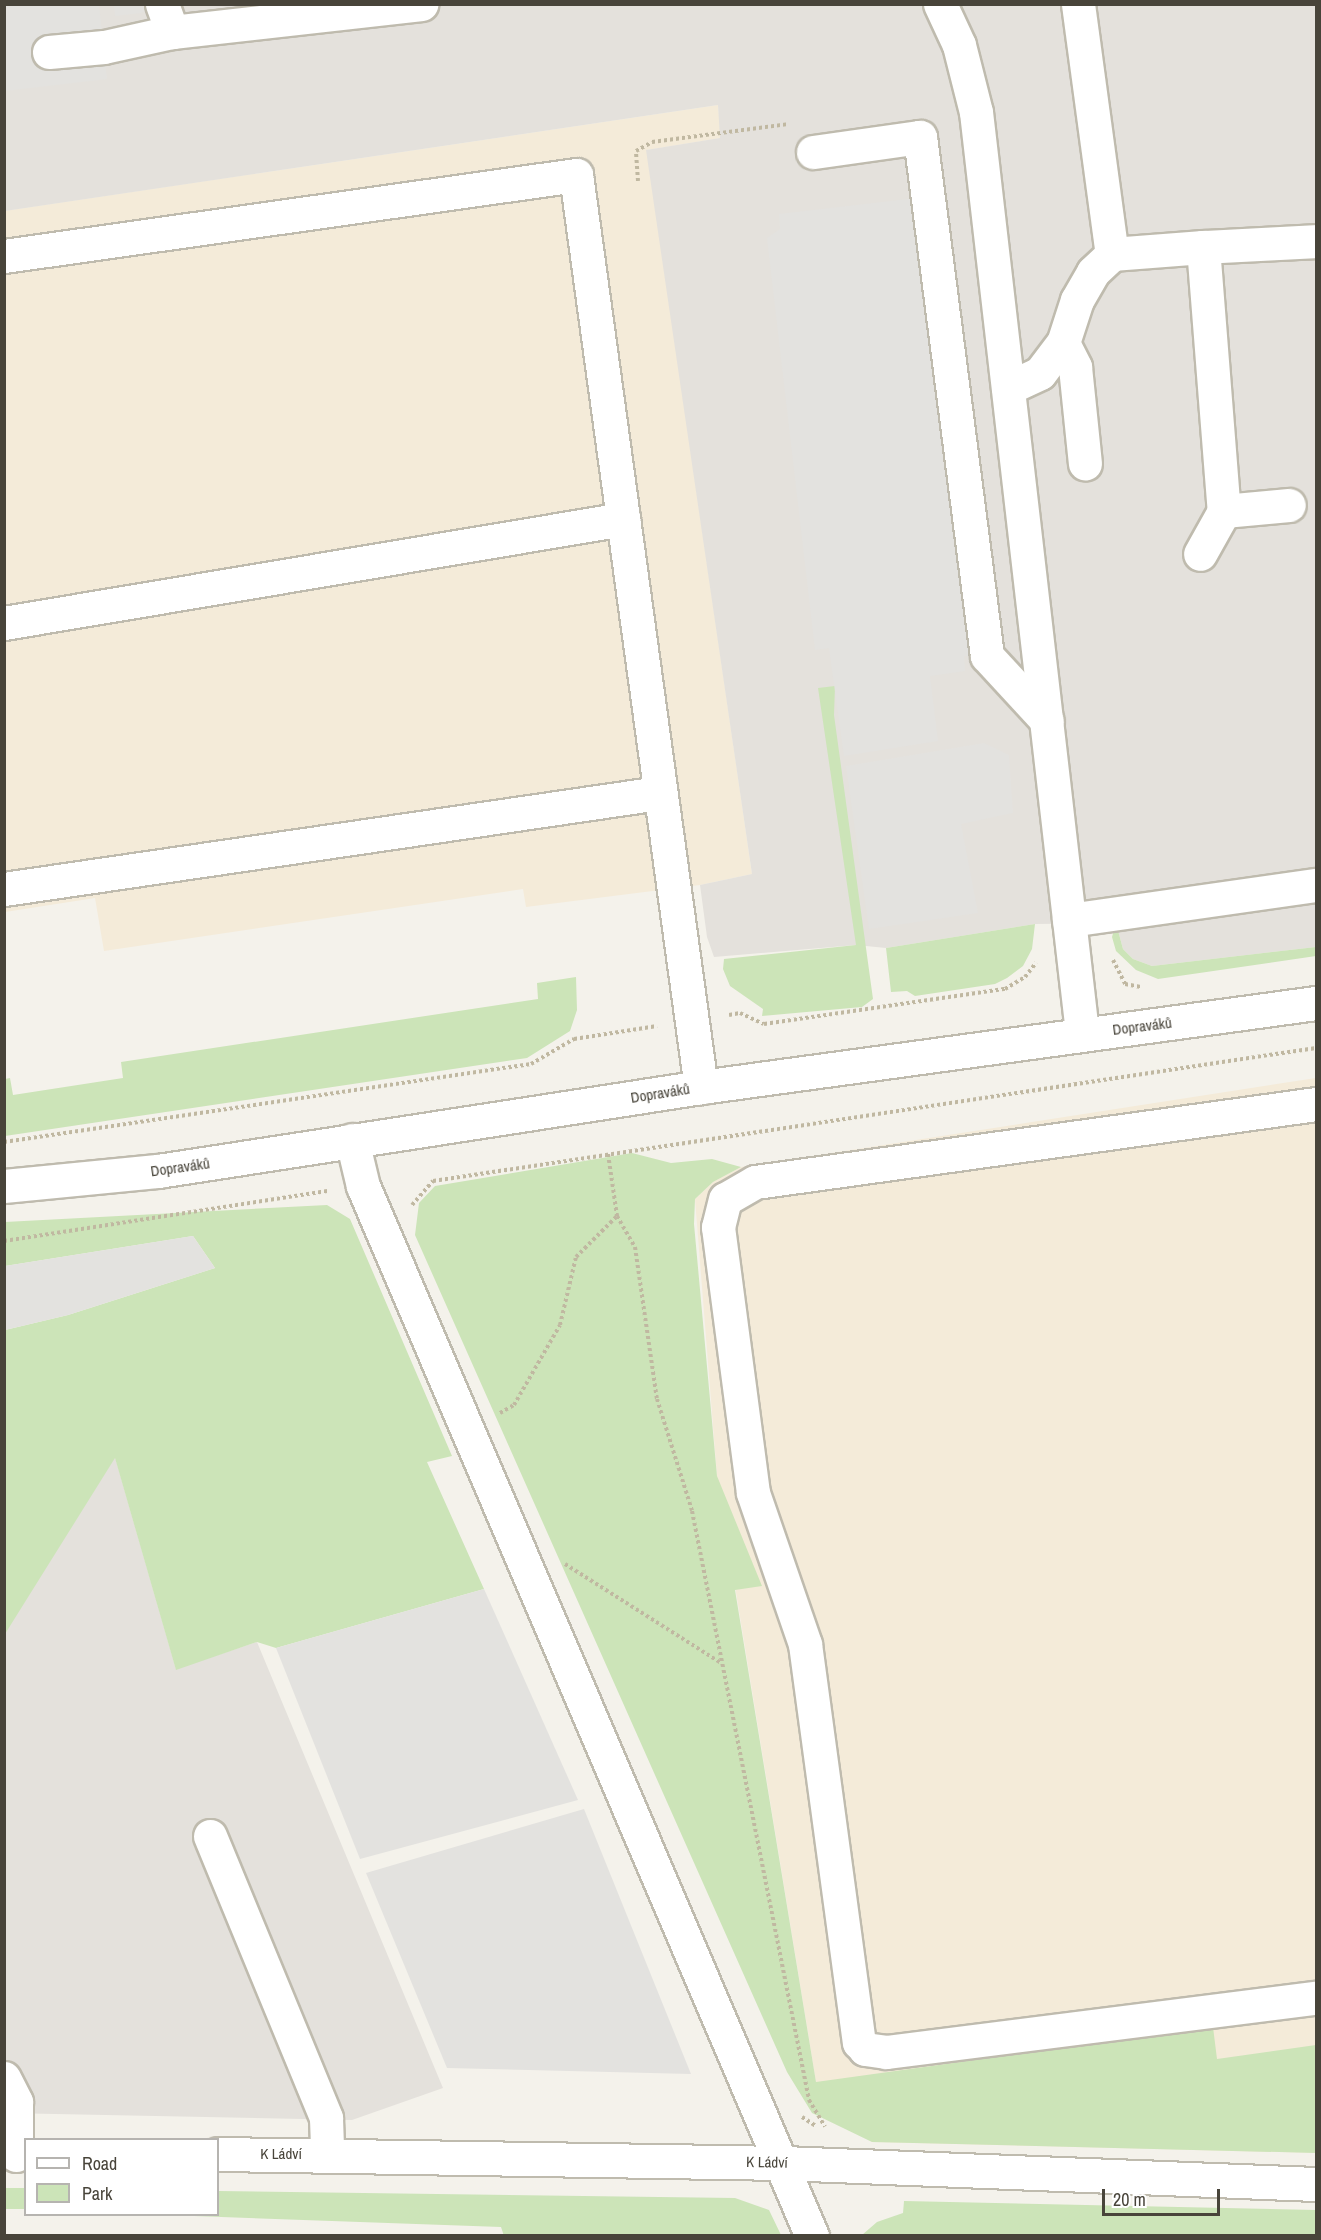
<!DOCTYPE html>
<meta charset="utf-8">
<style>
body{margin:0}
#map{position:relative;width:1321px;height:2240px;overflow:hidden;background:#f4f2eb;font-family:"Archivo Narrow",sans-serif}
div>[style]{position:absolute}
.commercial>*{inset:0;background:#f4ebd9}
.industrial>*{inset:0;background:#e4e1dc}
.green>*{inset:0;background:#cce4b8}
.parking>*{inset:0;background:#e3e2df}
.path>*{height:4px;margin-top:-2px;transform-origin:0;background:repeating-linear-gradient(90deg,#c0b8a1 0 3px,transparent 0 6px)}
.roads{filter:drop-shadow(2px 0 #bfbbae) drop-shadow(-2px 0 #bfbbae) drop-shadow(0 2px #bfbbae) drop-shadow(0 -2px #bfbbae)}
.minor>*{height:33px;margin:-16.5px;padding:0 16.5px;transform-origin:16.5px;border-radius:16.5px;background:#fff}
span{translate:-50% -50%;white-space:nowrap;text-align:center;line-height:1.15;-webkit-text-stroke:6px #fff;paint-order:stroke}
.street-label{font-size:15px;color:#48443a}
.frame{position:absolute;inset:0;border:6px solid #48443a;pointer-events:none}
.legend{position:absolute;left:24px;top:2138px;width:195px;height:78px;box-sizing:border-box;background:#fff;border:2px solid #b6b4b0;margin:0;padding:8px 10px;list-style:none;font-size:18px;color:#48443a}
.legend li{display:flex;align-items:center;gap:12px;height:30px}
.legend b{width:30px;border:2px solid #b6b4b0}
.scale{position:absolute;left:1102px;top:2189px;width:118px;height:27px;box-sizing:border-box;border:3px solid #48443a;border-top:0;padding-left:8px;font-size:18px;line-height:21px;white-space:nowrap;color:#48443a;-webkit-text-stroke:4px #fff;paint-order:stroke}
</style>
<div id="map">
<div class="commercial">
<i style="clip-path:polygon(718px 105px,721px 138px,647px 150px,752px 874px,700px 885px,526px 907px,523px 889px,104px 951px,95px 898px,5px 912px,4px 211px)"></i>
<i style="clip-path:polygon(1316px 1078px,1316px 2153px,872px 2142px,816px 2082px,717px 1476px,695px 1199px,713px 1182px,741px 1167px)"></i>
</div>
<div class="industrial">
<i style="clip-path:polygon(4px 5px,1316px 5px,1316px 947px,1152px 966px,1133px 959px,1123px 949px,1116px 923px,1035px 924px,886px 948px,856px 945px,714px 957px,707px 937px,700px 885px,752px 874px,646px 150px,720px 138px,718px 105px,5px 211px)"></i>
<i style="clip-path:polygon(115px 1457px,176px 1669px,257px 1642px,443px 2088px,352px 2120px,5px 2113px,4px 1634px)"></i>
</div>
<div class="green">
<i style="clip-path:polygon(835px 686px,834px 715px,873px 999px,862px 1007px,762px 1016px,763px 1009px,730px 986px,723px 969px,724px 959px,856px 945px,818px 688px)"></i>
<i style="clip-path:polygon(1116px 923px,1123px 949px,1133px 959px,1152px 966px,1316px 947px,1316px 956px,1158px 979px,1136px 970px,1116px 951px,1112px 937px)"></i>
<i style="clip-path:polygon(1035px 924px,1032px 949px,1023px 966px,1007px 978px,995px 984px,915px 996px,907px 991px,891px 992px,886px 948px)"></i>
<i style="clip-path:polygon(576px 977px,577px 1010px,570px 1031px,527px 1058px,5px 1136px,5px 1079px,10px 1078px,13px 1095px,123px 1078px,121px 1062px,538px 999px,537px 983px)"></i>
<i style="clip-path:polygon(632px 1153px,671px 1163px,712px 1159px,741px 1167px,713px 1182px,695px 1199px,694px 1224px,717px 1476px,762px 1586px,735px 1590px,816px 2082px,1213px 2027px,1217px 2059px,1316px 2045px,1316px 2153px,872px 2142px,812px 2113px,787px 2072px,415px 1235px,419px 1203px,435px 1186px)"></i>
<i style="clip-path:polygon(327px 1205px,350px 1219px,452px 1456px,427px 1462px,484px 1589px,276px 1648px,257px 1642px,176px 1670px,115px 1458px,5px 1634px,5px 1330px,68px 1315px,215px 1268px,193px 1236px,5px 1266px,5px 1222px)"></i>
<i style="clip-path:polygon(5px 2188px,25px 2188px,25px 2209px,5px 2209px)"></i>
<i style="clip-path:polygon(218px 2191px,735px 2198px,769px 2210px,781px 2235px,504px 2236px,501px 2227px,166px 2215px,218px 2214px)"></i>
<i style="clip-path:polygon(904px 2201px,1316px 2210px,1316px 2235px,862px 2235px,877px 2222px,903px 2213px)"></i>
</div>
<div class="parking">
<i style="clip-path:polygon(4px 5px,99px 5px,107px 79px,5px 91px)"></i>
<i style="clip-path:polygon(114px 5px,159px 5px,141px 13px,115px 16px)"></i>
<i style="clip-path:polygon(942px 195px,998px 656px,964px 656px,965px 671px,930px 676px,938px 741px,844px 756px,829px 648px,815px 650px,767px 238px,780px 229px,779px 214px)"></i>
<i style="clip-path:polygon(984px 743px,1009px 755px,1013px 813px,961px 824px,978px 913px,869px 929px,846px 766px)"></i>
<i style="clip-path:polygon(193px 1236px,215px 1268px,68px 1315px,5px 1330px,5px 1266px)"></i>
<i style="clip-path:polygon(484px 1589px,578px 1800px,360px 1859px,276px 1648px)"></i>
<i style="clip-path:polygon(584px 1809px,691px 2074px,447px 2068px,366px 1873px)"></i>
</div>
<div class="path">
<i style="left:638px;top:181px;width:30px;rotate:-94deg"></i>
<i style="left:636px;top:151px;width:18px;rotate:-29deg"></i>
<i style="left:652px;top:142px;width:137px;rotate:-7.5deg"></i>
<i style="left:1113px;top:960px;width:27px;rotate:63deg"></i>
<i style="left:1125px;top:984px;width:16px;rotate:11deg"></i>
<i style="left:729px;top:1015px;width:11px;rotate:-10deg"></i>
<i style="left:740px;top:1013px;width:26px;rotate:25deg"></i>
<i style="left:764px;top:1024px;width:244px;rotate:-8.3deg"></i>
<i style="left:1005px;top:989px;width:23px;rotate:-31deg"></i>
<i style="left:1025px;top:977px;width:18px;rotate:-52deg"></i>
<i style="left:4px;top:1142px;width:533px;rotate:-8.42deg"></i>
<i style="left:531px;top:1064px;width:50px;rotate:-30.2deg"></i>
<i style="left:574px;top:1039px;width:84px;rotate:-8.9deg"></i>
<i style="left:608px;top:1154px;width:63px;rotate:81.7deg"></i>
<i style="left:617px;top:1216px;width:36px;rotate:60deg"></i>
<i style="left:635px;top:1247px;width:154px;rotate:81.8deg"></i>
<i style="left:657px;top:1399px;width:117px;rotate:72.6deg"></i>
<i style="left:692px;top:1511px;width:601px;rotate:78.76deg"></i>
<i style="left:809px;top:2100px;width:31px;rotate:59deg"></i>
<i style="left:412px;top:1205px;width:32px;rotate:-49deg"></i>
<i style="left:433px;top:1181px;width:893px;rotate:-8.57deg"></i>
<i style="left:4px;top:1241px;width:327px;rotate:-8.8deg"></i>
<i style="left:500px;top:1413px;width:16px;rotate:-30deg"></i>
<i style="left:514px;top:1405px;width:92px;rotate:-60.1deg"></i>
<i style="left:560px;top:1325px;width:70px;rotate:-76.8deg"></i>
<i style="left:576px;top:1257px;width:58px;rotate:-45deg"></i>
<i style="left:565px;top:1564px;width:185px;rotate:32.4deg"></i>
<i style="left:802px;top:2117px;width:17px;rotate:33deg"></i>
</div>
<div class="roads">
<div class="minor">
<i style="left:162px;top:4px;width:30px;rotate:70deg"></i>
<i style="left:172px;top:32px;width:251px;rotate:-6.4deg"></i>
<i style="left:940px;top:4px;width:45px;rotate:65.1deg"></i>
<i style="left:959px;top:45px;width:69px;rotate:75.8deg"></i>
<i style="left:976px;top:112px;width:927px;rotate:83.43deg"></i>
<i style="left:1078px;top:4px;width:252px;rotate:82.3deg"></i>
<i style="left:49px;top:52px;width:55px;rotate:-5.2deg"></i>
<i style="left:104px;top:47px;width:70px;rotate:-12.4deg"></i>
<i style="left:813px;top:152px;width:108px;rotate:-8deg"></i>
<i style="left:920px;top:137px;width:523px;rotate:82.64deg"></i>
<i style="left:987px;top:656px;width:88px;rotate:47.3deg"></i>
<i style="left:1203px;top:247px;width:113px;rotate:-3deg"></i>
<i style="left:4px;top:256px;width:578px;rotate:-8.06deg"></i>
<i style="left:576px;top:175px;width:921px;rotate:82.2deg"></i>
<i style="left:1063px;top:343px;width:27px;rotate:63deg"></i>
<i style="left:1075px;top:367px;width:97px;rotate:84.1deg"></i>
<i style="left:1008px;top:388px;width:35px;rotate:-25deg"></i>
<i style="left:1040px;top:373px;width:38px;rotate:-53deg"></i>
<i style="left:1063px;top:343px;width:45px;rotate:-72deg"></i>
<i style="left:1077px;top:300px;width:32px;rotate:-60deg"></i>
<i style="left:1093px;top:272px;width:26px;rotate:-43deg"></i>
<i style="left:1112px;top:254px;width:91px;rotate:-4.4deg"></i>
<i style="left:1203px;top:247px;width:265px;rotate:85.5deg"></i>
<i style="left:1224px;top:511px;width:49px;rotate:119.2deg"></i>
<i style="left:1224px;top:511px;width:65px;rotate:-5.3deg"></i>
<i style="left:4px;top:623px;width:628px;rotate:-9.54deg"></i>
<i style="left:4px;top:889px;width:662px;rotate:-8.34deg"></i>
<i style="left:1069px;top:920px;width:249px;rotate:-8.1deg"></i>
<i style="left:1316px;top:1104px;width:566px;rotate:172.08deg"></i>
<i style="left:755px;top:1182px;width:34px;rotate:150deg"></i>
<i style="left:725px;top:1199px;width:29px;rotate:104deg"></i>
<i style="left:718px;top:1227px;width:268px;rotate:82.5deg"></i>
<i style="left:753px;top:1493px;width:160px;rotate:71deg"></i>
<i style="left:805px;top:1644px;width:402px;rotate:82.3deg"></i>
<i style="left:859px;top:2042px;width:9px;rotate:49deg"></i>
<i style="left:865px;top:2049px;width:21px;rotate:8deg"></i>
<i style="left:886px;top:2052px;width:433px;rotate:-7.2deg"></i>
<i style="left:352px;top:1140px;width:47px;rotate:76.6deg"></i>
<i style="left:363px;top:1186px;width:1142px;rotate:66.85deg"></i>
<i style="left:4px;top:1186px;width:155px;rotate:-5.6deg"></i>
<i style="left:158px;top:1171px;width:549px;rotate:-8.79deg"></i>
<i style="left:701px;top:1087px;width:621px;rotate:-7.78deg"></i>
<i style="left:210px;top:1836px;width:305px;rotate:67.6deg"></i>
<i style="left:326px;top:2118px;width:35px;rotate:88deg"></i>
<i style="left:4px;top:2078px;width:27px;rotate:63deg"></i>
<i style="left:16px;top:2102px;width:53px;rotate:90deg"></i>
<i style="left:218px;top:2154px;width:565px;rotate:0.91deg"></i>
<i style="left:783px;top:2163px;width:533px;rotate:2.26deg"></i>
</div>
</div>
<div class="street-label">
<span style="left:1142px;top:1026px;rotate:-7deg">Dopraváků</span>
<span style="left:660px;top:1093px;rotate:-9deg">Dopraváků</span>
<span style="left:180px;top:1167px;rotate:-8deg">Dopraváků</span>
<span style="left:281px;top:2154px">K Ládví</span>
<span style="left:767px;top:2162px;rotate:1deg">K Ládví</span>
</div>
<div class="frame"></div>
<ul class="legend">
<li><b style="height:8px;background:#fff"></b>Road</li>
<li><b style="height:16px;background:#cce4b8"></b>Park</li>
</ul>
<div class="scale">20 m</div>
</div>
